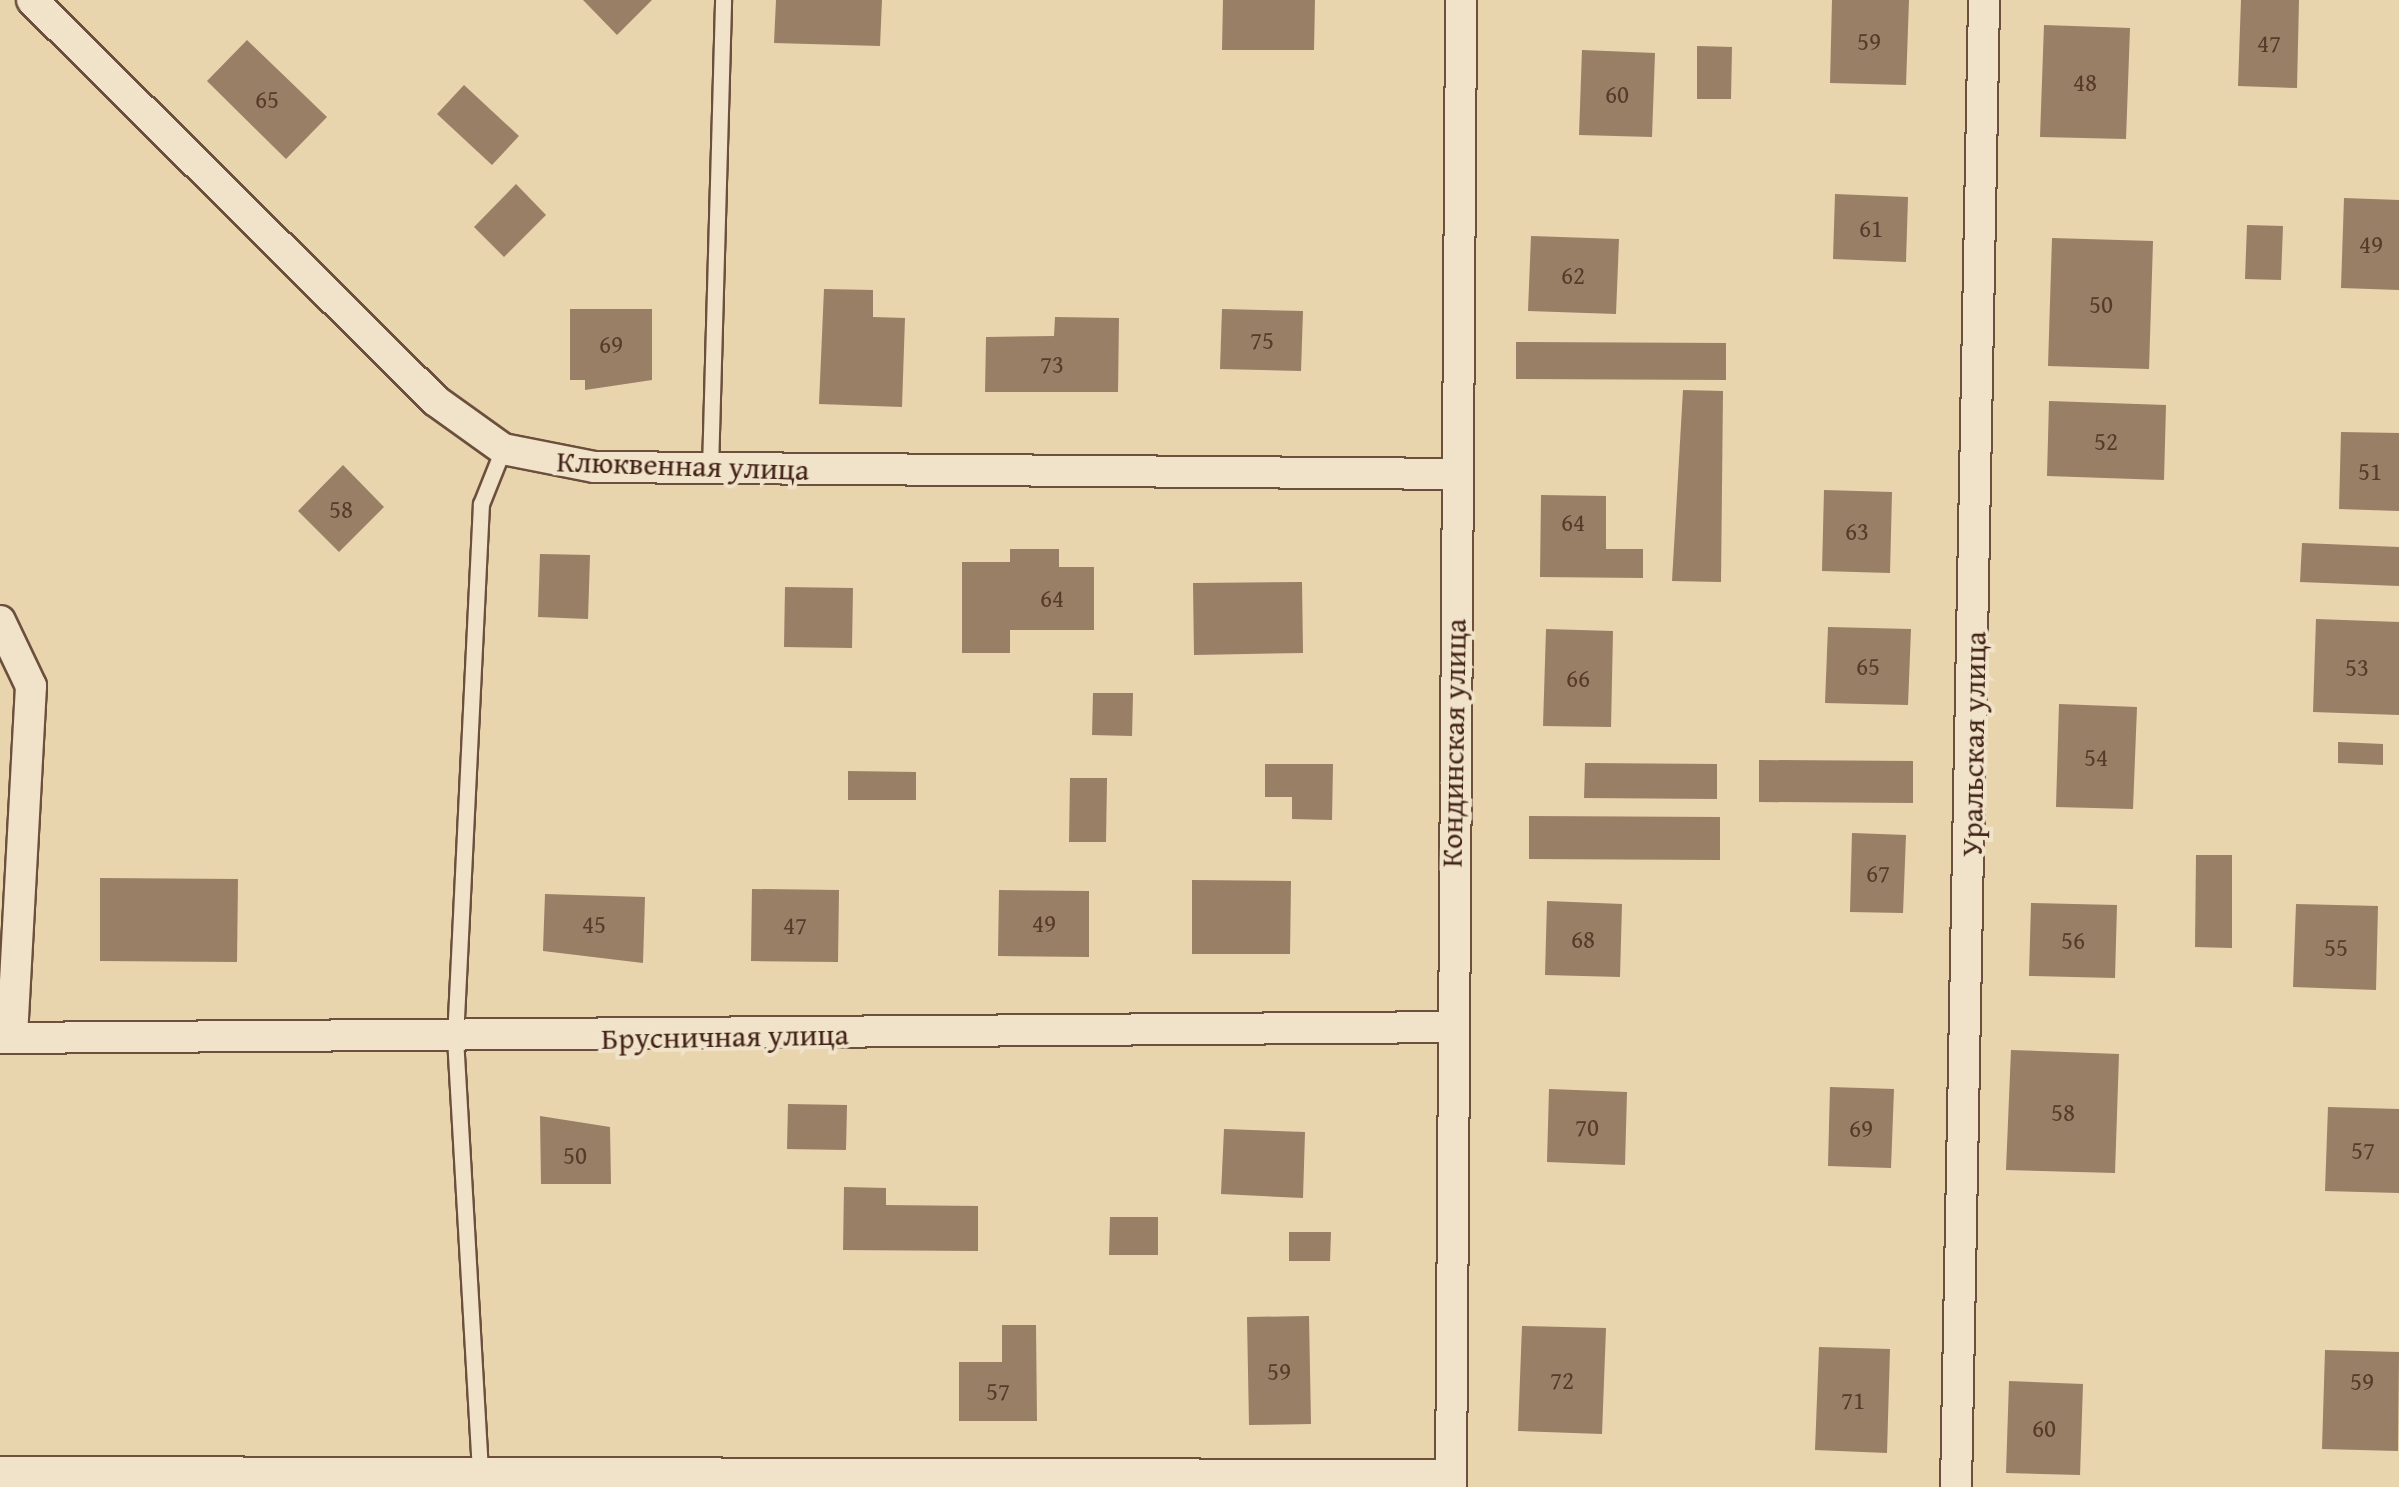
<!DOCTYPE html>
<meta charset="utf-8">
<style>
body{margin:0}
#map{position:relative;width:2399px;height:1487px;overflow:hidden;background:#e8d4ad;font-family:"Gentium Book Plus",serif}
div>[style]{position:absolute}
.building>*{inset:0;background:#997f65}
.roads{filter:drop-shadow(2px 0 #6c4f3d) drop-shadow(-2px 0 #6c4f3d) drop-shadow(0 2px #6c4f3d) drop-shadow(0 -2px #6c4f3d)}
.service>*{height:15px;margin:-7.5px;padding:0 7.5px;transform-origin:7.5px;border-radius:7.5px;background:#f0e3ca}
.minor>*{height:30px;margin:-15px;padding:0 15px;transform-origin:15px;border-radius:15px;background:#f0e3ca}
span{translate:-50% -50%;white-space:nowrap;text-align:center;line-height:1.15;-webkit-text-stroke:8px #f0e3ca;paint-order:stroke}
.number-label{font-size:25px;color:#583a2b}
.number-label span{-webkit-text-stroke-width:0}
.street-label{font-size:30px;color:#432318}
</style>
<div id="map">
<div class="building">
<i style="clip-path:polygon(583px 0,652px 0,617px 35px)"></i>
<i style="clip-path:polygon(776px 0,882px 0,880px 46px,774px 43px)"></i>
<i style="clip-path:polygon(1223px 0,1315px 0,1314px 50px,1222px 50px)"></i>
<i style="clip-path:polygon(1832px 0,1909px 0,1906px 85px,1830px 83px)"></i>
<i style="clip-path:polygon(2241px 0,2299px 0,2297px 88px,2238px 86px)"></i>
<i style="clip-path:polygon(2044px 25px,2130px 28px,2126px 139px,2040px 137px)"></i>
<i style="clip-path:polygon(247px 40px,327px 117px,286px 159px,207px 81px)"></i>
<i style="clip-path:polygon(1697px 46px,1732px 47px,1731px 99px,1697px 99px)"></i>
<i style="clip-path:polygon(1582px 50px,1655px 53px,1652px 137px,1579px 135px)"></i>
<i style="clip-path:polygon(464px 85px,519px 136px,492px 165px,437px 114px)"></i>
<i style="clip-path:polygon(516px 184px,546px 215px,504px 257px,474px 227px)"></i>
<i style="clip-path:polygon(1835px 194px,1908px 197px,1906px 262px,1833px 259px)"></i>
<i style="clip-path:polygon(2344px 198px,2399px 200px,2399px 290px,2341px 288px)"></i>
<i style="clip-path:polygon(2247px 225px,2283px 226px,2281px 280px,2245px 279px)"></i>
<i style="clip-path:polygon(1531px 236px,1619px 239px,1616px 314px,1528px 311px)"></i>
<i style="clip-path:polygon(2052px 238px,2153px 241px,2149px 369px,2048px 366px)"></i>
<i style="clip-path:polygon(824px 289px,873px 290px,873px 317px,905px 318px,902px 407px,819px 404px)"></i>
<i style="clip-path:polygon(570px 309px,652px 309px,652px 380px,585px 390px,585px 380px,570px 380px)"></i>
<i style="clip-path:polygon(1222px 309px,1303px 311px,1301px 371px,1220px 369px)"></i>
<i style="clip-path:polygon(1055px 317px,1119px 318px,1118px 392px,985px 392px,986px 337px,1054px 336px)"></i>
<i style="clip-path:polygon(1516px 342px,1726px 343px,1726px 380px,1516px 379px)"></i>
<i style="clip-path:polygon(1683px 390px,1723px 391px,1721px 582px,1672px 581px)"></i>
<i style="clip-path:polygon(2049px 401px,2166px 405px,2164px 480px,2047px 476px)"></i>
<i style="clip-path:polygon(2341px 432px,2399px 433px,2399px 511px,2339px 509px)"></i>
<i style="clip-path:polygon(343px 465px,384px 507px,339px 552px,298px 511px)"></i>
<i style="clip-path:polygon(1824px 490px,1892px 492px,1890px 573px,1822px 571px)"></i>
<i style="clip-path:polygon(1541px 495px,1606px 496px,1606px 549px,1643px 549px,1643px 578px,1540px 577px)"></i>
<i style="clip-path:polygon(2302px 543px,2399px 547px,2399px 586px,2300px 582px)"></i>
<i style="clip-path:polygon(1010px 549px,1059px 549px,1059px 567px,1094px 567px,1094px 630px,1010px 630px,1010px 653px,962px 653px,962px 562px,1010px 562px)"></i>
<i style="clip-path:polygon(540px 554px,590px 555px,588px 619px,538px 617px)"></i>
<i style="clip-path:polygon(1302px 582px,1303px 653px,1194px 655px,1193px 583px)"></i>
<i style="clip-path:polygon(785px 587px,853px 588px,852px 648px,784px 647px)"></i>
<i style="clip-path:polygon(2316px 619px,2399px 622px,2399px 715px,2313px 712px)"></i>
<i style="clip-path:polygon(1828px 627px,1911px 629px,1908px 705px,1825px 703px)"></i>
<i style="clip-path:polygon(1546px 629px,1613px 631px,1611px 727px,1543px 726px)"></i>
<i style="clip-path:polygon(1093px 693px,1133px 693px,1132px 736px,1092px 735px)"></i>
<i style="clip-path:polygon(2059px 704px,2137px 707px,2133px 809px,2056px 807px)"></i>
<i style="clip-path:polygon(2338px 742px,2383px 744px,2383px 765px,2338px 763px)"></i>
<i style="clip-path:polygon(1759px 760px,1913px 761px,1913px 803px,1759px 802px)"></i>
<i style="clip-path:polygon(1585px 763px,1717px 764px,1717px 799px,1584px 798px)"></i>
<i style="clip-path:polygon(1265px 764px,1333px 764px,1332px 820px,1292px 819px,1292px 797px,1265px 797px)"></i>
<i style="clip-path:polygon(848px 771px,916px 772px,916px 800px,848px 800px)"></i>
<i style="clip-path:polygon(1070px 778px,1107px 778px,1106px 842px,1069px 842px)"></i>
<i style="clip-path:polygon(1529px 816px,1720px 817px,1720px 860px,1529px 859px)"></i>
<i style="clip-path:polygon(1852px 833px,1906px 835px,1903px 913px,1850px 912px)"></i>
<i style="clip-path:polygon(2196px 855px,2232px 855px,2232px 948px,2195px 947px)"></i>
<i style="clip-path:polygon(100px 878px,238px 879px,237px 962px,100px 961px)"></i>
<i style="clip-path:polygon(1192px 880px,1291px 881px,1290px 954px,1192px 954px)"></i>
<i style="clip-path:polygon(752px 889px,839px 890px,838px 962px,751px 961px)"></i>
<i style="clip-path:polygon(999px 890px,1089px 891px,1089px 957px,998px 956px)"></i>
<i style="clip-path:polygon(545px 894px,645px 897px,643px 963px,543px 951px)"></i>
<i style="clip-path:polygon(1547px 901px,1622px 904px,1620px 977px,1545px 975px)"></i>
<i style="clip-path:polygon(2031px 903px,2117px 905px,2115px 978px,2029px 976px)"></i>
<i style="clip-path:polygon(2296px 904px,2378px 906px,2376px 990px,2293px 987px)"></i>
<i style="clip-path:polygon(2011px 1050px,2119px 1054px,2115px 1173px,2006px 1170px)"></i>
<i style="clip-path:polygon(1830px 1087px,1894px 1089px,1891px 1168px,1828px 1166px)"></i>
<i style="clip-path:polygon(1549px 1089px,1627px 1092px,1625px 1165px,1547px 1162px)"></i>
<i style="clip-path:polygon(788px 1104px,847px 1105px,846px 1150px,787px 1149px)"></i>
<i style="clip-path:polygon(2328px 1107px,2399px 1109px,2399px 1193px,2325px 1191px)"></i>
<i style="clip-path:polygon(540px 1116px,610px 1127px,611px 1184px,541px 1184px)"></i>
<i style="clip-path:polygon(1224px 1129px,1305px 1132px,1303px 1198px,1221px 1194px)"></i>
<i style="clip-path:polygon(844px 1187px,886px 1188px,886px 1205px,978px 1206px,978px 1251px,843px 1250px)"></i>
<i style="clip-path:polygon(1110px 1217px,1158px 1217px,1158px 1255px,1109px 1255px)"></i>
<i style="clip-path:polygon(1289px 1232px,1331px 1232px,1330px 1261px,1289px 1261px)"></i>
<i style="clip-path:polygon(1309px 1316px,1311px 1424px,1249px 1425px,1247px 1317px)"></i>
<i style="clip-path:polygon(1002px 1325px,1036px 1325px,1037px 1421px,959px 1421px,959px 1362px,1002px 1362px)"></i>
<i style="clip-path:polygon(1522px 1326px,1606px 1328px,1602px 1434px,1518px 1431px)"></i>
<i style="clip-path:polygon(1819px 1347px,1890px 1349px,1887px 1453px,1815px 1450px)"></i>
<i style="clip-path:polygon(2325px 1350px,2399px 1352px,2398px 1451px,2322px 1449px)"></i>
<i style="clip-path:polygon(2009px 1381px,2083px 1384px,2080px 1475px,2006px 1473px)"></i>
</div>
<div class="roads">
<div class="service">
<i style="left:710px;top:469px;width:469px;rotate:-88.4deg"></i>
<i style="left:480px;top:1471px;width:433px;rotate:-93.3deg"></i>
<i style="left:455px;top:1039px;width:536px;rotate:-87.22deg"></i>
<i style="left:481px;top:504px;width:59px;rotate:-68.2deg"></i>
</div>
<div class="minor">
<i style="left:32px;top:0;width:569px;rotate:44.79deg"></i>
<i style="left:436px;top:401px;width:82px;rotate:35.6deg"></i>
<i style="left:503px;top:449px;width:93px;rotate:11.2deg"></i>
<i style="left:594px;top:467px;width:863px;rotate:0.46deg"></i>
<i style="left:0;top:621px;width:72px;rotate:64.5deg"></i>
<i style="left:31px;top:686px;width:352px;rotate:93.1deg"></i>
<i style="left:0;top:1038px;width:1449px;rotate:-0.43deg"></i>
<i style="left:0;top:1472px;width:1451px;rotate:0.12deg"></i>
<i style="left:1451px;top:1487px;width:1487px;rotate:-89.61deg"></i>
<i style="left:1956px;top:1487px;width:1487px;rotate:-88.92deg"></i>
</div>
</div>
<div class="number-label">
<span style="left:1869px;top:41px">59</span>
<span style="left:2269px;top:43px">47</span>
<span style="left:2085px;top:82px">48</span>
<span style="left:1617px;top:94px">60</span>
<span style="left:267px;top:99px">65</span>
<span style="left:1871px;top:228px">61</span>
<span style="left:2371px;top:244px">49</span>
<span style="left:1573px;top:275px">62</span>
<span style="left:2101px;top:304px">50</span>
<span style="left:1262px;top:340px">75</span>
<span style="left:611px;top:344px">69</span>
<span style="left:1052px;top:364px">73</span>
<span style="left:2106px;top:441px">52</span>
<span style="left:2370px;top:471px">51</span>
<span style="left:341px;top:509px">58</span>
<span style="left:1573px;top:522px">64</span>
<span style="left:1857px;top:531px">63</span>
<span style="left:1052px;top:598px">64</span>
<span style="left:1868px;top:666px">65</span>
<span style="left:2357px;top:667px">53</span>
<span style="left:1578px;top:678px">66</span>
<span style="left:2096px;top:757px">54</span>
<span style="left:1878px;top:873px">67</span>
<span style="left:1044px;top:923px">49</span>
<span style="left:594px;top:924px">45</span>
<span style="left:795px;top:925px">47</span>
<span style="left:1583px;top:939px">68</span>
<span style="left:2073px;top:940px">56</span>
<span style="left:2336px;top:947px">55</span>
<span style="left:2063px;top:1112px">58</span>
<span style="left:1587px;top:1127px">70</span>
<span style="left:1861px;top:1128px">69</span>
<span style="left:2363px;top:1150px">57</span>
<span style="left:575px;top:1155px">50</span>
<span style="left:1279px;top:1371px">59</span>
<span style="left:1562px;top:1380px">72</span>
<span style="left:2362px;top:1381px">59</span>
<span style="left:998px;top:1391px">57</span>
<span style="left:1853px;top:1400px">71</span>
<span style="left:2044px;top:1428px">60</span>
</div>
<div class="street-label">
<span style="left:683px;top:465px;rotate:2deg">Клюквенная улица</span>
<span style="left:1453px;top:743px;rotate:-89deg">Кондинская улица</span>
<span style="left:1973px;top:744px;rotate:-89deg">Уральская улица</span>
<span style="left:725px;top:1036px;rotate:-1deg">Брусничная улица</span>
</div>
</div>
